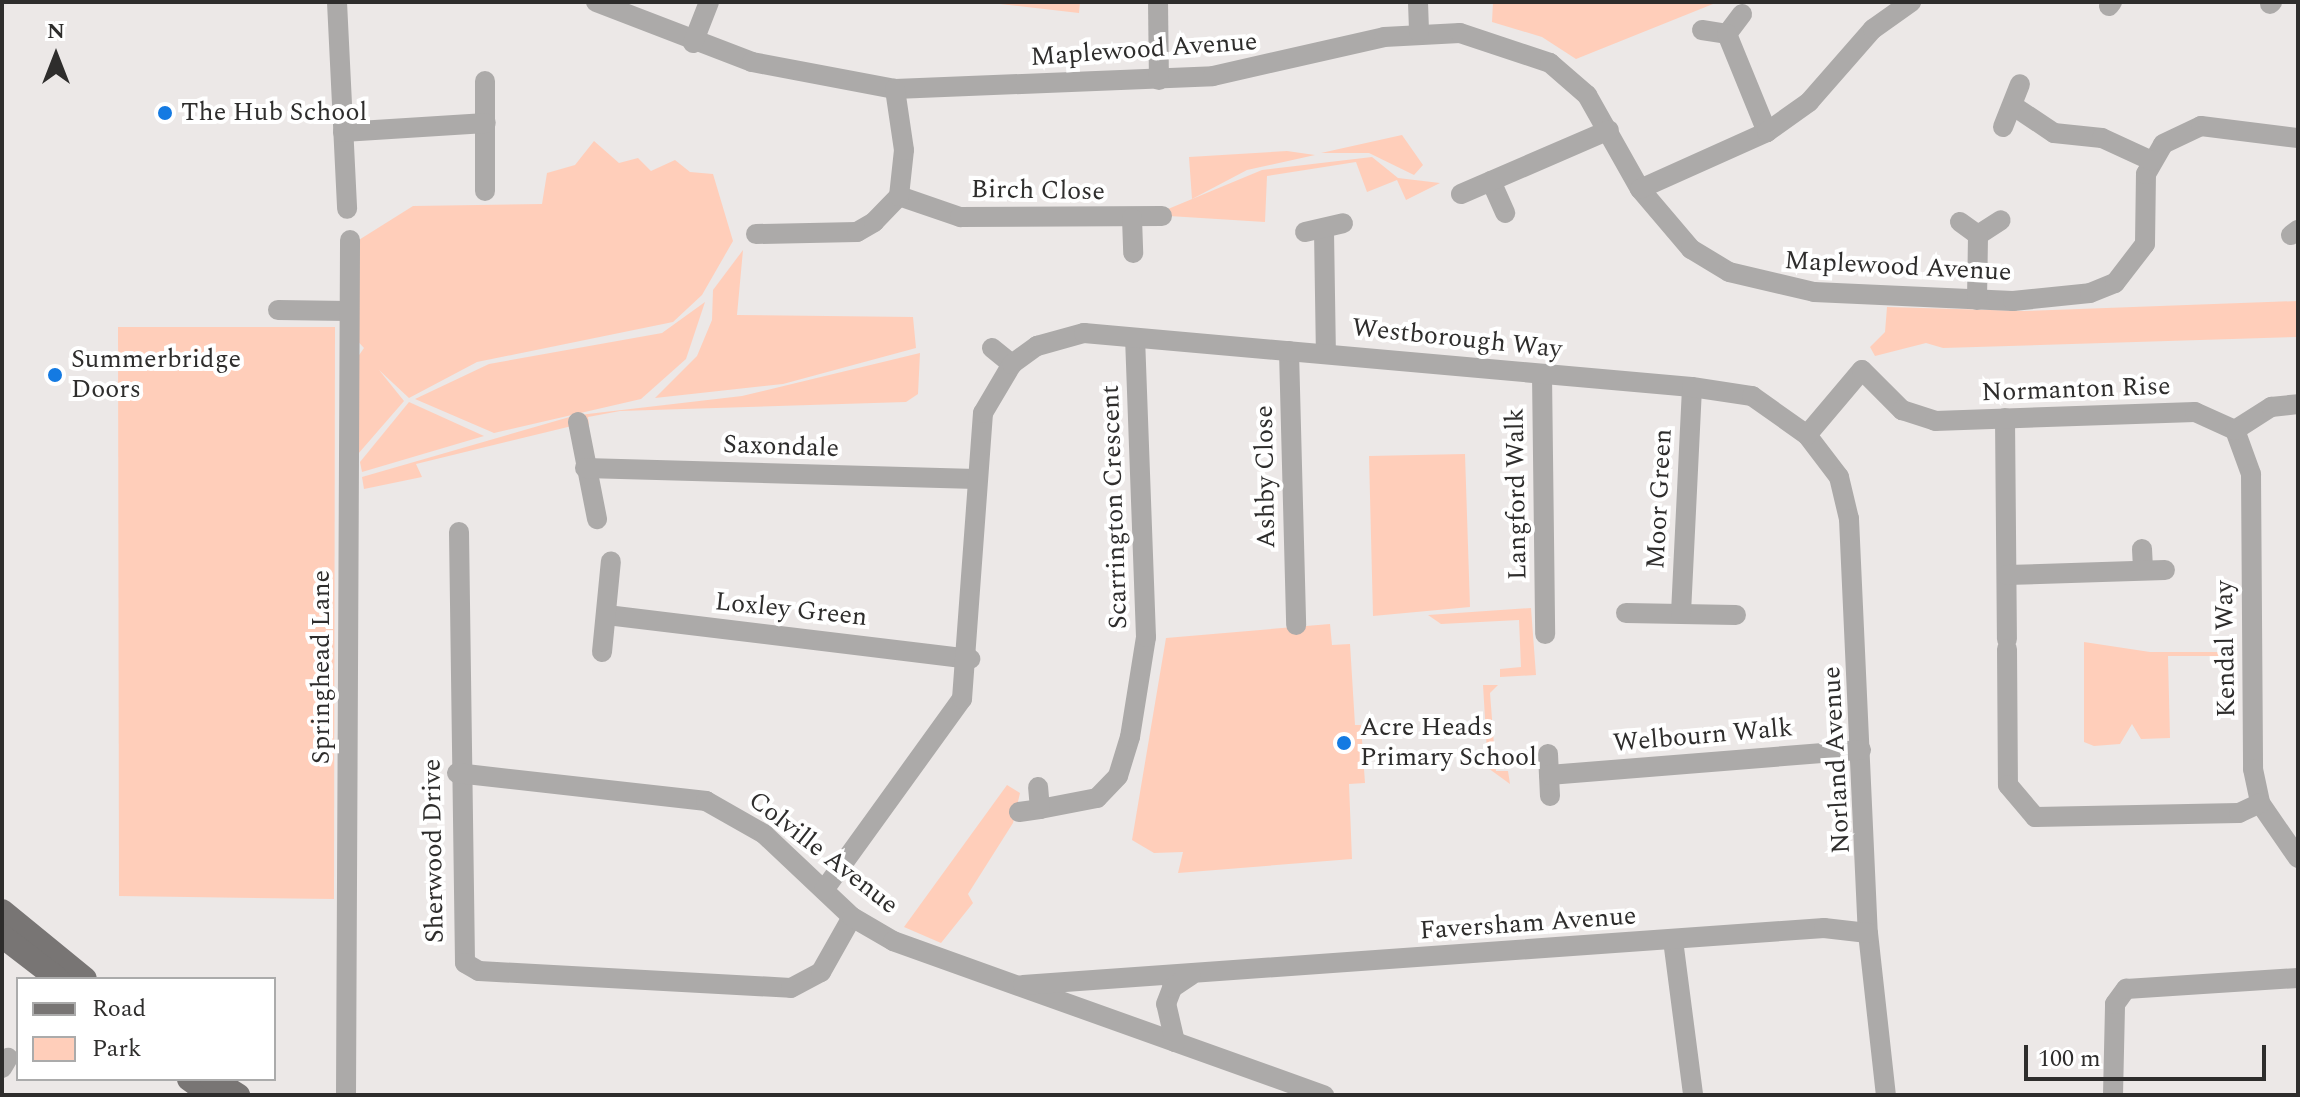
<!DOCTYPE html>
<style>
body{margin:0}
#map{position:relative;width:2300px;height:1097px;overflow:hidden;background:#ece8e7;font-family:Spectral,serif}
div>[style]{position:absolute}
.green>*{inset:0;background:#ffceba}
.minor>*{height:20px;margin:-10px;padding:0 10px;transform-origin:10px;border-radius:10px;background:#acaaa9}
.major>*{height:24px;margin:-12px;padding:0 12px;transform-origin:12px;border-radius:12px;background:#787574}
.dots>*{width:22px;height:22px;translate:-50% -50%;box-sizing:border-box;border:4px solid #fff;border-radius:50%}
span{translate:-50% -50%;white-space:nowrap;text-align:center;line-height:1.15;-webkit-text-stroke:8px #fff;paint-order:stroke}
.street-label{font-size:26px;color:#2e2d2c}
.poi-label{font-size:26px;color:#2e2d2c}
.left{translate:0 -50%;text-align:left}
.frame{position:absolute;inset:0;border:4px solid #2e2d2c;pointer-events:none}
.legend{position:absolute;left:16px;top:977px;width:260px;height:104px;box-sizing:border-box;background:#fff;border:2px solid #ababab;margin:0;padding:10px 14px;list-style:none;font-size:24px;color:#2e2d2c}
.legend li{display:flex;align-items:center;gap:16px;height:40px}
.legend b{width:40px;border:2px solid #ababab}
.north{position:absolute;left:16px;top:16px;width:80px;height:80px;-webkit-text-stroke:6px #fff;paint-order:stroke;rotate:0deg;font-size:22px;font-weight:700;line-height:32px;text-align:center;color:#2e2d2c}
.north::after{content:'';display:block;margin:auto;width:28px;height:36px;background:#2e2d2c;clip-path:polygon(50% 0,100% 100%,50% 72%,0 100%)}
.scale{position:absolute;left:2024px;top:1045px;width:242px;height:36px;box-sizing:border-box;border:4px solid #2e2d2c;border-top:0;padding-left:10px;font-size:24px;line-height:28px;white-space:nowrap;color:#2e2d2c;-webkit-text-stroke:6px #fff;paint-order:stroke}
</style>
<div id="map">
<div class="green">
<i style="clip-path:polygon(982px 2px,1080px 2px,1079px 13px)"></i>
<i style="clip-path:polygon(1493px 2px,1718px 2px,1576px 59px,1542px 37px,1492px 22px)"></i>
<i style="clip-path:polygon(1402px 135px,1423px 165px,1414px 175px,1369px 153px,1321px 153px)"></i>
<i style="clip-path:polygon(594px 141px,619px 163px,638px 158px,651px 171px,675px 160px,690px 172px,713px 174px,733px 241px,702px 295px,673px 322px,477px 362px,409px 398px,379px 370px,404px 401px,358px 454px,357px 358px,364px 348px,353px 336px,354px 243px,413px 206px,542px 204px,547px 173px,575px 165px)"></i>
<i style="clip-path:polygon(1287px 151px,1315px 155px,1247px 170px,1192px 199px,1189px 157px)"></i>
<i style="clip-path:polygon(1372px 157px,1398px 178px,1440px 183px,1406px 200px,1397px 180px,1367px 192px,1356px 162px,1267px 176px,1265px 222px,1169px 216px,1168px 209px,1262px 170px)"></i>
<i style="clip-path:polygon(743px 250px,737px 315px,913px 317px,916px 348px,783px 384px,655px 398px,697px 356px,712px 320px,713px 290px)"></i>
<i style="clip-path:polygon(2298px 301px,2298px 337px,1943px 348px,1926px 343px,1875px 356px,1870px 347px,1885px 332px,1887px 307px,2024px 311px)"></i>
<i style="clip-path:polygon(705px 302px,686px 359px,641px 399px,494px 433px,415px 399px,489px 364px,662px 333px)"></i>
<i style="clip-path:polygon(118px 327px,335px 327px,334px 899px,119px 896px)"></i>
<i style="clip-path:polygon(920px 353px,918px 394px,906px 402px,620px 411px,588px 417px,589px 426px,579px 415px,742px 396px)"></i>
<i style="clip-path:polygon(409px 402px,484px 436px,362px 472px,360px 462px)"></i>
<i style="clip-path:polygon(573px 416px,576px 425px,416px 464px,422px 477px,364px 489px,362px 477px)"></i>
<i style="clip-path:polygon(1465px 454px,1470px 607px,1373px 616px,1369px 456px)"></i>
<i style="clip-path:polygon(1531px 608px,1536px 675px,1500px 677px,1500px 669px,1521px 667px,1519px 620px,1441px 624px,1428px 615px)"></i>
<i style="clip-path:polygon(1330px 624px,1332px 645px,1350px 644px,1355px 725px,1361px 725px,1365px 783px,1349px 784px,1352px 859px,1178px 873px,1183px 852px,1154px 853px,1132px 840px,1166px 638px)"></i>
<i style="clip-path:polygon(2084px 642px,2150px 652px,2235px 652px,2235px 656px,2168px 656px,2170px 738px,2141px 739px,2132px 724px,2120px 744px,2094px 746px,2084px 742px)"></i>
<i style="clip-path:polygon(1483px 685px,1498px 685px,1490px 693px,1496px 771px,1508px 771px,1510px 784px,1488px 768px)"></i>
<i style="clip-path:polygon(1007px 785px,1020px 793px,1013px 823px,968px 894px,973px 903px,941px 943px,904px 927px)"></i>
</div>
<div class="minor">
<i style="left:337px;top:2px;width:207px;rotate:87.2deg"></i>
<i style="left:596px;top:2px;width:167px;rotate:21deg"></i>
<i style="left:752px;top:62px;width:146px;rotate:10.7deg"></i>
<i style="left:895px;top:89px;width:318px;rotate:-2.3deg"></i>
<i style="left:1213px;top:76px;width:175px;rotate:-12.8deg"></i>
<i style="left:1384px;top:37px;width:76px;rotate:-3deg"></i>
<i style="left:1460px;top:33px;width:95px;rotate:18.4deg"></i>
<i style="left:1550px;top:63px;width:49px;rotate:40.9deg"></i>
<i style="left:1587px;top:95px;width:108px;rotate:60.6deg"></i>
<i style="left:1640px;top:189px;width:79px;rotate:49.6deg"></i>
<i style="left:1691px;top:249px;width:44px;rotate:31.2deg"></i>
<i style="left:1729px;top:272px;width:87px;rotate:13.2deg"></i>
<i style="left:1814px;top:292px;width:199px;rotate:2.6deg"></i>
<i style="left:2013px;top:301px;width:77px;rotate:-5.9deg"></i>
<i style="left:2090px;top:293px;width:27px;rotate:-22deg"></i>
<i style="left:2115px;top:283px;width:49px;rotate:-52.4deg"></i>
<i style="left:2145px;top:244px;width:70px;rotate:-89.2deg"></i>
<i style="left:2146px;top:174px;width:34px;rotate:-60deg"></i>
<i style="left:2163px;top:144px;width:42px;rotate:-25.3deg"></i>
<i style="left:2201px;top:126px;width:98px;rotate:7.1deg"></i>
<i style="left:1158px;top:2px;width:78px;rotate:89.3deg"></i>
<i style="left:1418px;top:2px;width:30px;rotate:88deg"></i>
<i style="left:2270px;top:4px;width:3px;rotate:-45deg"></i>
<i style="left:2109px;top:6px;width:5px;rotate:-53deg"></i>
<i style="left:1702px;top:30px;width:25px;rotate:9deg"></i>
<i style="left:1727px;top:34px;width:25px;rotate:-53deg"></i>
<i style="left:1727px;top:34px;width:106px;rotate:67.8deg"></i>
<i style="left:693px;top:43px;width:44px;rotate:-68.7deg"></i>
<i style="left:485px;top:81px;width:110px;rotate:90deg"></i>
<i style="left:2015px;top:107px;width:47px;rotate:33.7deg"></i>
<i style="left:2054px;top:133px;width:48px;rotate:5.9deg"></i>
<i style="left:2102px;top:138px;width:55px;rotate:24.7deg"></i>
<i style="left:2003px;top:127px;width:46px;rotate:-68.4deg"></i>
<i style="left:343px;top:132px;width:143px;rotate:-3.6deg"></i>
<i style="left:1491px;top:181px;width:35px;rotate:66deg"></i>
<i style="left:1640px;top:189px;width:139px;rotate:-24.2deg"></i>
<i style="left:1767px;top:132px;width:52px;rotate:-35.5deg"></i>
<i style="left:1809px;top:102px;width:97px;rotate:-48.8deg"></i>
<i style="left:1873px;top:29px;width:47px;rotate:-35.4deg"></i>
<i style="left:1461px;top:194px;width:161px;rotate:-23.4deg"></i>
<i style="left:899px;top:196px;width:65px;rotate:19deg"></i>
<i style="left:960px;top:217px;width:202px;rotate:-0.3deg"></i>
<i style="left:1132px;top:218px;width:35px;rotate:88deg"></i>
<i style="left:1960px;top:222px;width:22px;rotate:36deg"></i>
<i style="left:1978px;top:235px;width:27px;rotate:-33deg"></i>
<i style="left:1324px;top:231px;width:122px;rotate:89.1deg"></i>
<i style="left:1305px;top:232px;width:39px;rotate:-13deg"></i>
<i style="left:756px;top:234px;width:101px;rotate:-1.1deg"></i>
<i style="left:857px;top:232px;width:20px;rotate:-30deg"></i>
<i style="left:874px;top:222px;width:36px;rotate:-46deg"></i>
<i style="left:899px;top:196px;width:46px;rotate:-83.8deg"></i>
<i style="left:904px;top:150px;width:62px;rotate:-98.4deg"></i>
<i style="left:2291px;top:235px;width:9px;rotate:-36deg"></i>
<i style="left:1977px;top:300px;width:65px;rotate:-89.1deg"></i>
<i style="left:278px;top:310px;width:71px;rotate:0.8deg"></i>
<i style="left:992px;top:348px;width:26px;rotate:39deg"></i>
<i style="left:1289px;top:351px;width:274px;rotate:88.5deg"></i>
<i style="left:1542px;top:374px;width:260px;rotate:89.3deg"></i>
<i style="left:2005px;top:418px;width:221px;rotate:89.5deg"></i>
<i style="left:578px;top:422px;width:99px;rotate:78.9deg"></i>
<i style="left:2235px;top:430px;width:47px;rotate:70deg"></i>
<i style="left:2251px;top:474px;width:295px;rotate:89.6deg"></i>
<i style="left:2253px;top:769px;width:35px;rotate:78deg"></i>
<i style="left:2260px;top:803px;width:67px;rotate:55.4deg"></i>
<i style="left:1807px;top:435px;width:53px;rotate:52.7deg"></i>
<i style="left:1839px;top:477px;width:43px;rotate:76.6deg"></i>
<i style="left:1849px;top:519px;width:414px;rotate:87.4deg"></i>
<i style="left:1868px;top:933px;width:163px;rotate:83.7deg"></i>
<i style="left:585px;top:468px;width:391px;rotate:1.6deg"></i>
<i style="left:459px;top:532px;width:431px;rotate:89.2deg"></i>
<i style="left:465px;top:963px;width:16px;rotate:30deg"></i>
<i style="left:479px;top:971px;width:312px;rotate:3.1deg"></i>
<i style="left:791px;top:988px;width:34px;rotate:-28deg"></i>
<i style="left:821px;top:972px;width:63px;rotate:-60.6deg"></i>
<i style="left:2142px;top:549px;width:21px;rotate:87deg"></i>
<i style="left:2007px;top:575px;width:158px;rotate:-1.8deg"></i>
<i style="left:1626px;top:613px;width:110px;rotate:1deg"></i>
<i style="left:1681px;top:613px;width:226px;rotate:-87.2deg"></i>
<i style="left:607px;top:615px;width:366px;rotate:6.9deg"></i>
<i style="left:2007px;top:649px;width:136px;rotate:89.6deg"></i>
<i style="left:2008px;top:785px;width:42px;rotate:49.8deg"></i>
<i style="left:2035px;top:817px;width:204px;rotate:-1.1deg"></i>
<i style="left:2239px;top:813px;width:23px;rotate:-25deg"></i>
<i style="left:602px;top:652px;width:91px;rotate:-84.4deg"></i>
<i style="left:1548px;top:754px;width:42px;rotate:87.3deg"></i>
<i style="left:457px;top:773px;width:251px;rotate:6.4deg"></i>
<i style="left:706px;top:801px;width:67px;rotate:29.6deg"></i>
<i style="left:764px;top:834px;width:121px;rotate:43.3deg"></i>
<i style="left:852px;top:917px;width:48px;rotate:30.3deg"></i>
<i style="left:893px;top:941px;width:458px;rotate:19.7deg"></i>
<i style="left:1549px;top:775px;width:313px;rotate:-4.6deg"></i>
<i style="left:1040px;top:809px;width:58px;rotate:-10.9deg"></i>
<i style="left:1097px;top:798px;width:30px;rotate:-46deg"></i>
<i style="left:1118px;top:776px;width:41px;rotate:-72.9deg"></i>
<i style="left:1130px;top:737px;width:101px;rotate:-80.9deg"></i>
<i style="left:1146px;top:637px;width:299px;rotate:-92.1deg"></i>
<i style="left:1019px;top:812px;width:21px;rotate:-8deg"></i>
<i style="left:1040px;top:809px;width:22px;rotate:-95deg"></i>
<i style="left:824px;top:890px;width:236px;rotate:-54.2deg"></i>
<i style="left:962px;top:699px;width:287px;rotate:-85.8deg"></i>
<i style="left:983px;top:413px;width:57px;rotate:-59.4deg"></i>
<i style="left:1012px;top:364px;width:31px;rotate:-36deg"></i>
<i style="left:1037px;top:346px;width:49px;rotate:-15.5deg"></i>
<i style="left:1084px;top:333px;width:610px;rotate:5.08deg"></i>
<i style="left:1692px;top:387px;width:61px;rotate:8.5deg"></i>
<i style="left:1752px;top:396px;width:67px;rotate:35.3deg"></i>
<i style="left:1807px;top:435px;width:85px;rotate:-49.8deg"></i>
<i style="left:1862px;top:370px;width:57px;rotate:45deg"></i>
<i style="left:1902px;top:410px;width:35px;rotate:18deg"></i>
<i style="left:1935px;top:421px;width:260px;rotate:-2deg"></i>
<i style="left:2195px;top:412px;width:44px;rotate:24.2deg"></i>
<i style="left:2235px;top:430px;width:43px;rotate:-32.6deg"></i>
<i style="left:2271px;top:407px;width:27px;rotate:-6deg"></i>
<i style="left:1673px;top:940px;width:156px;rotate:82.6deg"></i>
<i style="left:1023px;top:985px;width:803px;rotate:-4.07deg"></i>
<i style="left:1824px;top:928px;width:44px;rotate:6.5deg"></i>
<i style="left:1175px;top:1042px;width:39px;rotate:-103deg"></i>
<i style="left:1166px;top:1004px;width:17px;rotate:-69deg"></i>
<i style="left:1172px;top:988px;width:23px;rotate:-34deg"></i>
<i style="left:2px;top:1068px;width:12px;rotate:-59deg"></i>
<i style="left:346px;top:1095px;width:855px;rotate:-89.73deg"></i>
<i style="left:2113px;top:1095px;width:91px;rotate:-88.7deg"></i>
<i style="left:2115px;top:1004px;width:19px;rotate:-54deg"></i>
<i style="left:2126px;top:989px;width:172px;rotate:-3.7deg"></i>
</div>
<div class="major">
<i style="left:2px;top:911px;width:107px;rotate:39.3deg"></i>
<i style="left:2px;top:936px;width:71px;rotate:37.5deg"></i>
<i style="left:189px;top:1079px;width:27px;rotate:36deg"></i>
<i style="left:212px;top:1079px;width:31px;rotate:32deg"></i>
</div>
<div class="dots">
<i style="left:165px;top:113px;background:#147ae2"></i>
<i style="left:55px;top:375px;background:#147ae2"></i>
<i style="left:1344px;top:743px;background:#147ae2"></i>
</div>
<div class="street-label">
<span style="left:1144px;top:50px;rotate:-4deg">Maplewood Avenue</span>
<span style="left:1038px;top:191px;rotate:1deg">Birch Close</span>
<span style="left:1898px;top:267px;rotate:3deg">Maplewood Avenue</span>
<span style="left:1457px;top:339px;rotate:6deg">Westborough Way</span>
<span style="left:2076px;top:390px;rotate:-2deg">Normanton Rise</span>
<span style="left:781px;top:447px;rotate:2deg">Saxondale</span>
<span style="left:1266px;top:477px;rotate:-91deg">Ashby Close</span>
<span style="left:1517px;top:494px;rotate:-91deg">Langford Walk</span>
<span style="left:1660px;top:499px;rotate:-87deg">Moor Green</span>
<span style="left:1115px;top:507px;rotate:-92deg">Scarrington Crescent</span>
<span style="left:791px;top:610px;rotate:6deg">Loxley Green</span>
<span style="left:2226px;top:649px;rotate:-91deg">Kendal Way</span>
<span style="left:322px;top:667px;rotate:-90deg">Springhead Lane</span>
<span style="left:1703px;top:736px;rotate:-5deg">Welbourn Walk</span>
<span style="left:1837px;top:760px;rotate:-93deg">Norland Avenue</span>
<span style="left:434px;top:851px;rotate:-91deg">Sherwood Drive</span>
<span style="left:823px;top:853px;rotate:38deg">Colville Avenue</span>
<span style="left:1528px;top:924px;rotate:-4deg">Faversham Avenue</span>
</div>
<div class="poi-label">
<span class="left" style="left:181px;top:113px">The Hub School</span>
<span class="left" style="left:71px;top:375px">Summerbridge<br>Doors</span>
<span class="left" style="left:1360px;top:743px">Acre Heads<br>Primary School</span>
</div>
<div class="frame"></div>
<ul class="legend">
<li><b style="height:10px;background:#787574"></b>Road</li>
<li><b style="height:22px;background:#ffceba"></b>Park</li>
</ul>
<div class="north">N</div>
<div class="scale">100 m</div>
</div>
